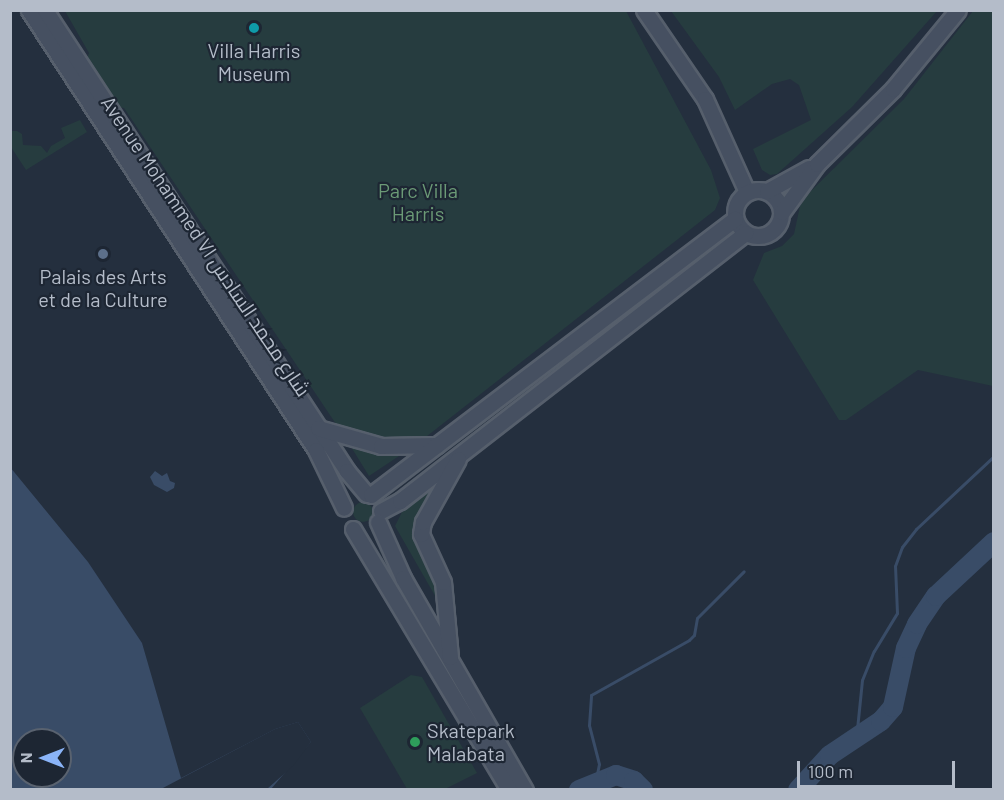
<!DOCTYPE html>
<meta charset="utf-8">
<style>
body{margin:0}
#map{position:relative;width:1004px;height:800px;overflow:hidden;background:#242f3e;font-family:Barlow,Cairo,sans-serif}
div>[style]{position:absolute}
.green>*{inset:0;background:#263c3f}
.round{border-radius:50%}
.water>*{inset:0;background:#394c67}
.pier>*{inset:0;background:#242f3e}
.stream>*{height:3px;margin:-1.5px;padding:0 1.5px;transform-origin:1.5px;border-radius:1.5px;background:#394c67}
.river>*{height:20px;margin:-10px;padding:0 10px;transform-origin:10px;border-radius:10px;background:#394c67}
.roads{filter:drop-shadow(2px 0 #565f6c) drop-shadow(-2px 0 #565f6c) drop-shadow(0 2px #565f6c) drop-shadow(0 -2px #565f6c)}
.secondary>*{height:15px;margin:-7.5px;padding:0 7.5px;transform-origin:7.5px;border-radius:7.5px;background:#465061}
.secondary>.ring{margin:-7.5px;padding:0;box-sizing:content-box;background:none;border:15px solid #465061;border-radius:50%}
.dots>*{width:16px;height:16px;translate:-50% -50%;box-sizing:border-box;border:3px solid #1d2633;border-radius:50%}
span{translate:-50% -50%;white-space:nowrap;text-align:center;line-height:1.15;-webkit-text-stroke:4.5px #1d2633;paint-order:stroke}
.poi-label{font-size:20px;color:#b4bcc9}
.left{translate:0 -50%;text-align:left}
.park-label{font-size:20px;color:#6b9a76}
.street-label{font-size:20px;color:#b4bcc9}
.frame{position:absolute;inset:0;border:12px solid #b4bcc9;pointer-events:none}
.north{position:absolute;left:12px;top:728px;width:60px;height:60px;box-sizing:border-box;background:#1d2633;border:2px solid #59626f;border-radius:50%;rotate:270deg;font-size:16px;font-weight:700;line-height:24px;text-align:center;color:#b4bcc9}
.north::after{content:'';display:block;margin:auto;width:21px;height:27px;background:#8ab4f8;clip-path:polygon(50% 0,100% 100%,50% 72%,0 100%)}
.scale{position:absolute;left:797px;top:761px;width:158px;height:27px;box-sizing:border-box;border:3px solid #b4bcc9;border-top:0;padding-left:8px;font-size:18px;line-height:21px;white-space:nowrap;color:#b4bcc9;-webkit-text-stroke:4px #1d2633;paint-order:stroke}
</style>
<div id="map">
<div class="green">
<i style="clip-path:polygon(65px 11px,626px 11px,711px 170px,720px 198px,715px 210px,422px 440px,378px 439px,338px 427px,124px 108px,118px 107px,87px 58px,89px 53px)"></i>
<i style="clip-path:polygon(671px 11px,937px 11px,852px 107px,777px 174px,770px 175px,762px 170px,753px 149px,811px 120px,799px 85px,790px 79px,772px 84px,735px 110px,719px 77px)"></i>
<i style="clip-path:polygon(973px 11px,993px 11px,993px 386px,918px 370px,846px 420px,839px 420px,753px 280px,764px 253px,782px 246px,794px 234px,800px 206px,806px 196px,904px 99px)"></i>
<i style="clip-path:polygon(80px 120px,87px 132px,26px 170px,11px 147px,11px 131px,17px 131px,22px 134px,23px 145px,41px 146px,47px 153px,51px 146px,65px 138px,61px 128px)"></i>
<i style="clip-path:polygon(348px 442px,405px 452px,369px 476px)"></i>
<i style="clip-path:polygon(436px 486px,420px 517px,442px 608px,395px 526px,402px 512px)"></i>
<i class="round" style="left:353px;top:502px;width:20px;height:20px"></i>
<i style="clip-path:polygon(411px 675px,422px 677px,477px 773px,445px 789px,407px 789px,360px 708px)"></i>
</div>
<div class="water">
<i style="clip-path:polygon(evenodd,10px 467px,88px 562px,142px 643px,181px 778px,275px 729px,298px 722px,311px 742px,271px 789px,11px 789px,10px 467px,24px 740px,60px 740px,60px 776px,24px 776px,24px 740px)"></i>
<i style="clip-path:polygon(155px 471px,162px 476px,167px 473px,170px 481px,175px 483px,174px 488px,167px 492px,154px 485px,150px 477px)"></i>
</div>
<div class="pier">
<i style="clip-path:polygon(298px 722px,311px 742px,293px 766px,267px 789px,161px 789px,275px 729px)"></i>
</div>
<div class="stream">
<i style="left:856px;top:739px;width:59px;rotate:-84.2deg"></i>
<i style="left:862px;top:680px;width:31px;rotate:-68deg"></i>
<i style="left:874px;top:651px;width:44px;rotate:-58.8deg"></i>
<i style="left:897px;top:613px;width:47px;rotate:-92.4deg"></i>
<i style="left:895px;top:566px;width:20px;rotate:-70deg"></i>
<i style="left:902px;top:547px;width:23px;rotate:-52deg"></i>
<i style="left:916px;top:529px;width:107px;rotate:-43.1deg"></i>
<i style="left:587px;top:785px;width:15px;rotate:-48deg"></i>
<i style="left:597px;top:774px;width:10px;rotate:-79deg"></i>
<i style="left:599px;top:764px;width:40px;rotate:-104.4deg"></i>
<i style="left:589px;top:725px;width:30px;rotate:-86deg"></i>
<i style="left:591px;top:695px;width:112px;rotate:-29.3deg"></i>
<i style="left:689px;top:640px;width:7px;rotate:-45deg"></i>
<i style="left:694px;top:635px;width:17px;rotate:-80deg"></i>
<i style="left:697px;top:618px;width:66px;rotate:-45deg"></i>
</div>
<div class="river">
<i style="left:579px;top:790px;width:40px;rotate:-22deg"></i>
<i style="left:616px;top:775px;width:19px;rotate:18deg"></i>
<i style="left:634px;top:781px;width:13px;rotate:45deg"></i>
<i style="left:798px;top:790px;width:47px;rotate:-47.6deg"></i>
<i style="left:830px;top:755px;width:61px;rotate:-33.7deg"></i>
<i style="left:881px;top:721px;width:18px;rotate:-49deg"></i>
<i style="left:893px;top:707px;width:60px;rotate:-77.6deg"></i>
<i style="left:906px;top:648px;width:26px;rotate:-65deg"></i>
<i style="left:917px;top:624px;width:34px;rotate:-56deg"></i>
<i style="left:936px;top:596px;width:79px;rotate:-43deg"></i>
</div>
<div class="roads">
<div class="secondary">
<i style="left:29px;top:10px;width:525px;rotate:56.88deg"></i>
<i style="left:316px;top:450px;width:64px;rotate:64.2deg"></i>
<i style="left:45px;top:10px;width:551px;rotate:56.77deg"></i>
<i style="left:347px;top:471px;width:30px;rotate:50deg"></i>
<i style="left:644px;top:10px;width:108px;rotate:55.6deg"></i>
<i style="left:705px;top:99px;width:102px;rotate:65.7deg"></i>
<i class="ring" style="left:735px;top:190px;width:31px;height:31px"></i>
<i style="left:767px;top:191px;width:48px;rotate:-28.7deg"></i>
<i style="left:782px;top:212px;width:59px;rotate:-53.9deg"></i>
<i style="left:817px;top:164px;width:107px;rotate:-44.6deg"></i>
<i style="left:893px;top:89px;width:102px;rotate:-50.6deg"></i>
<i style="left:318px;top:428px;width:66px;rotate:15.9deg"></i>
<i style="left:381px;top:446px;width:56px;rotate:-1deg"></i>
<i style="left:371px;top:495px;width:457px;rotate:-37.2deg"></i>
<i style="left:381px;top:511px;width:21px;rotate:-28deg"></i>
<i style="left:400px;top:501px;width:437px;rotate:-37.8deg"></i>
<i style="left:378px;top:522px;width:61px;rotate:65.9deg"></i>
<i style="left:403px;top:578px;width:245px;rotate:60.1deg"></i>
<i style="left:353px;top:529px;width:304px;rotate:59.1deg"></i>
<i style="left:450px;top:657px;width:75px;rotate:-95.3deg"></i>
<i style="left:443px;top:582px;width:53px;rotate:-114.6deg"></i>
<i style="left:421px;top:534px;width:12px;rotate:-81deg"></i>
<i style="left:423px;top:522px;width:72px;rotate:-60.9deg"></i>
</div>
</div>
<div class="dots">
<i style="left:254px;top:28px;background:#0f9aa8"></i>
<i style="left:103px;top:254px;background:#5c6f8a"></i>
<i style="left:415px;top:742px;background:#2e9e5b"></i>
</div>
<div class="poi-label">
<span style="left:254px;top:62px">Villa Harris<br>Museum</span>
<span style="left:103px;top:288px">Palais des Arts<br>et de la Culture</span>
<span class="left" style="left:427px;top:742px">Skatepark<br>Malabata</span>
</div>
<div class="park-label">
<span style="left:418px;top:202px">Parc Villa<br>Harris</span>
</div>
<div class="street-label">
<span style="left:206px;top:246px;rotate:56deg">Avenue Mohammed VI شارع محمد السادس</span>
</div>
<div class="frame"></div>
<div class="north">N</div>
<div class="scale">100 m</div>
</div>
